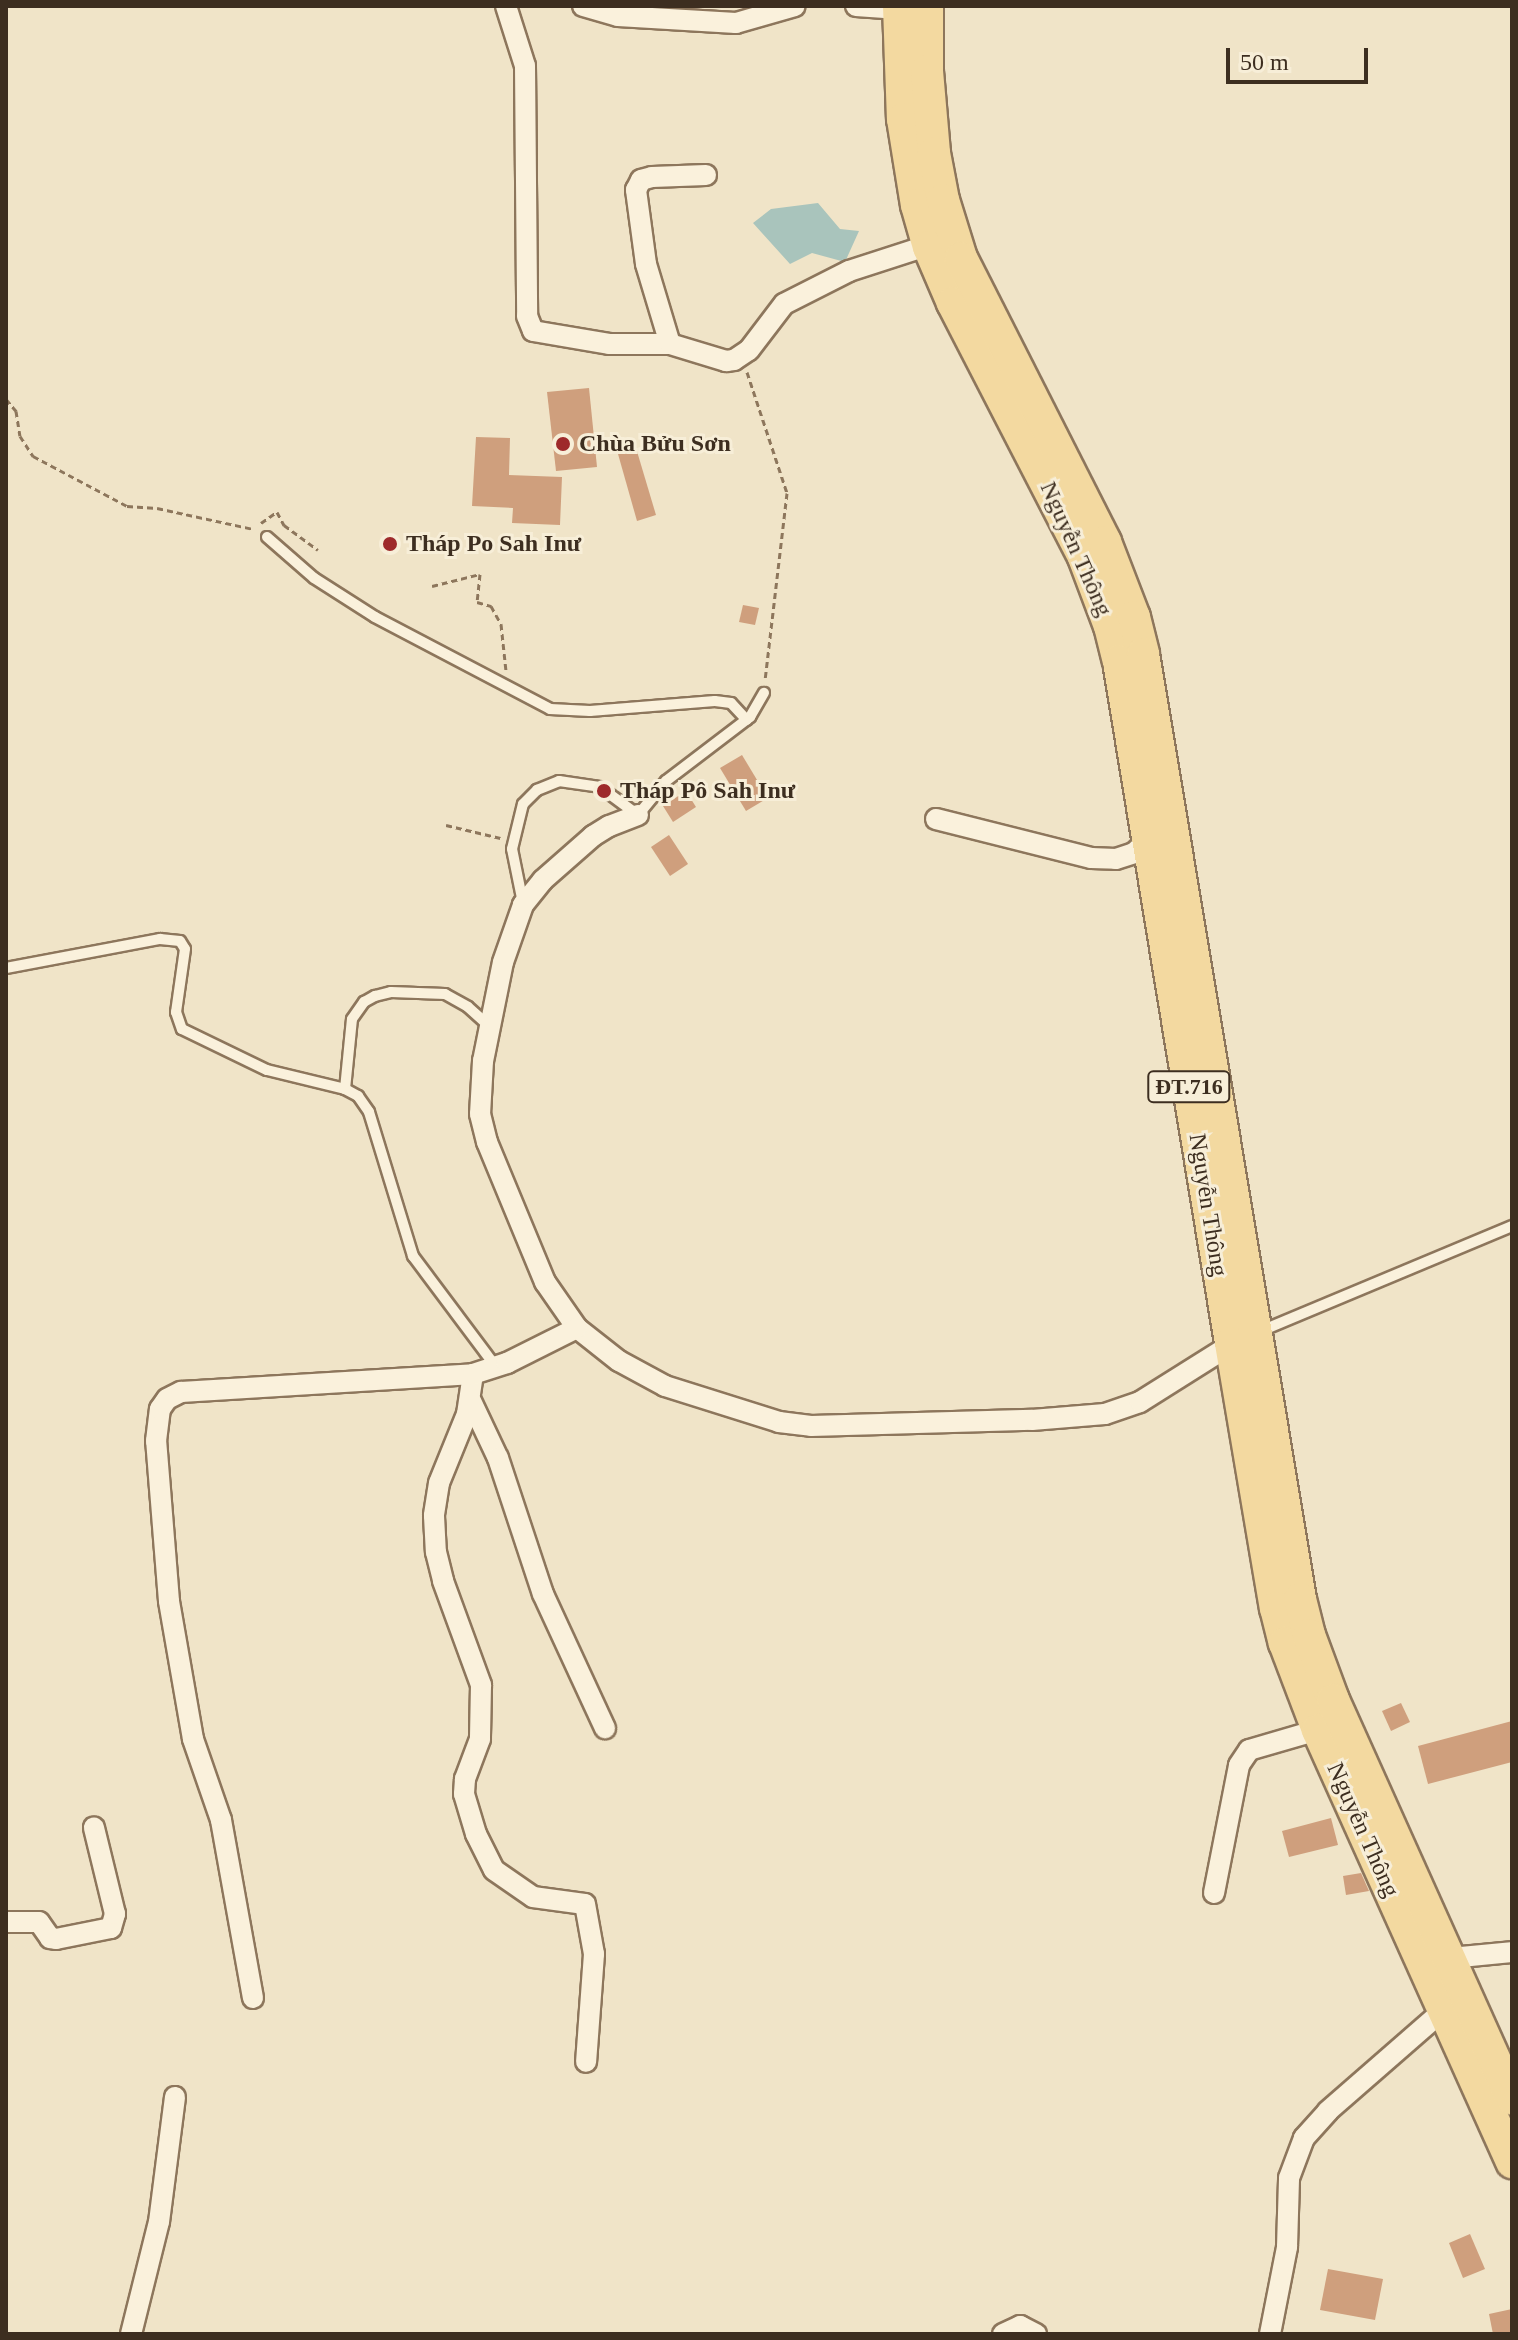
<!DOCTYPE html>
<meta charset="utf-8">
<style>
body{margin:0}
#map{position:relative;width:1518px;height:2340px;overflow:hidden;background:#f0e4c8;font-family:"Times New Roman",serif}
div>[style]{position:absolute}
.water>*{inset:0;background:#a9c4bc}
.building>*{inset:0;background:#cf9f7d}
.path>*{height:3px;margin-top:-1.5px;transform-origin:0;background:repeating-linear-gradient(90deg,#8d765c 0 6px,transparent 0 10px)}
.roads{filter:drop-shadow(2px 0 #8d765c) drop-shadow(-2px 0 #8d765c) drop-shadow(0 2px #8d765c) drop-shadow(0 -2px #8d765c)}
.service>*{height:10px;margin:-5px;padding:0 5px;transform-origin:5px;border-radius:5px;background:#faf1dc}
.minor>*{height:20px;margin:-10px;padding:0 10px;transform-origin:10px;border-radius:10px;background:#faf1dc}
.primary>*{height:32px;margin:-16px;padding:0 16px;transform-origin:16px;border-radius:16px;background:#f3d9a0}
.dots>*{width:22px;height:22px;translate:-50% -50%;box-sizing:border-box;border:4px solid #f7eed8;border-radius:50%}
span{translate:-50% -50%;white-space:nowrap;text-align:center;line-height:1.15;-webkit-text-stroke:6px #f7eed8;paint-order:stroke}
.shield-label span{padding:2px 6px;background:#f7eed8;border:2px solid;border-radius:6px;-webkit-text-stroke-width:0}
.shield-label{font-size:22px;color:#3d2e20;font-weight:700}
.poi-label{font-size:24px;color:#3d2e20;font-weight:700}
.left{translate:0 -50%;text-align:left}
.street-label{font-size:24px;color:#3d2e20}
.frame{position:absolute;inset:0;border:8px solid #3d2e20;pointer-events:none}
.scale{position:absolute;left:1226px;top:48px;width:142px;height:36px;box-sizing:border-box;border:4px solid #3d2e20;border-top:0;padding-left:10px;font-size:24px;line-height:28px;white-space:nowrap;color:#3d2e20;-webkit-text-stroke:6px #f7eed8;paint-order:stroke}
</style>
<div id="map">
<div class="water">
<i style="clip-path:polygon(818px 203px,840px 229px,859px 231px,845px 262px,812px 253px,790px 264px,753px 223px,771px 209px)"></i>
</div>
<div class="building">
<i style="clip-path:polygon(589px 388px,597px 467px,556px 471px,547px 392px)"></i>
<i style="clip-path:polygon(476px 437px,510px 438px,509px 475px,562px 477px,560px 525px,512px 523px,513px 508px,472px 506px)"></i>
<i style="clip-path:polygon(636px 448px,656px 515px,637px 521px,618px 454px)"></i>
<i style="clip-path:polygon(743px 605px,759px 608px,755px 625px,739px 622px)"></i>
<i style="clip-path:polygon(742px 755px,768px 798px,746px 811px,720px 768px)"></i>
<i style="clip-path:polygon(686px 791px,696px 807px,673px 822px,663px 806px)"></i>
<i style="clip-path:polygon(669px 835px,688px 864px,670px 876px,651px 847px)"></i>
<i style="clip-path:polygon(1401px 1703px,1410px 1722px,1391px 1731px,1382px 1711px)"></i>
<i style="clip-path:polygon(1512px 1721px,1512px 1762px,1428px 1784px,1418px 1746px)"></i>
<i style="clip-path:polygon(1331px 1818px,1338px 1845px,1289px 1857px,1282px 1831px)"></i>
<i style="clip-path:polygon(1361px 1873px,1369px 1891px,1346px 1895px,1343px 1876px)"></i>
<i style="clip-path:polygon(1470px 2234px,1485px 2269px,1463px 2278px,1449px 2243px)"></i>
<i style="clip-path:polygon(1328px 2269px,1383px 2279px,1375px 2320px,1320px 2310px)"></i>
<i style="clip-path:polygon(1512px 2309px,1512px 2334px,1493px 2334px,1489px 2314px)"></i>
</div>
<div class="path">
<i style="left:747px;top:372px;width:127px;rotate:71.7deg"></i>
<i style="left:787px;top:493px;width:189px;rotate:96.7deg"></i>
<i style="left:6px;top:399px;width:16px;rotate:50deg"></i>
<i style="left:16px;top:411px;width:25px;rotate:81deg"></i>
<i style="left:20px;top:436px;width:24px;rotate:57deg"></i>
<i style="left:33px;top:456px;width:106px;rotate:28deg"></i>
<i style="left:127px;top:506px;width:30px;rotate:4deg"></i>
<i style="left:157px;top:508px;width:98px;rotate:12.3deg"></i>
<i style="left:261px;top:523px;width:19px;rotate:-35deg"></i>
<i style="left:277px;top:512px;width:15px;rotate:62deg"></i>
<i style="left:284px;top:525px;width:42px;rotate:36.3deg"></i>
<i style="left:432px;top:586px;width:49px;rotate:-14deg"></i>
<i style="left:480px;top:574px;width:28px;rotate:96deg"></i>
<i style="left:477px;top:602px;width:15px;rotate:16deg"></i>
<i style="left:491px;top:606px;width:21px;rotate:61deg"></i>
<i style="left:501px;top:624px;width:47px;rotate:83.9deg"></i>
<i style="left:446px;top:825px;width:56px;rotate:13.5deg"></i>
</div>
<div class="roads">
<div class="service">
<i style="left:267px;top:537px;width:62px;rotate:41.1deg"></i>
<i style="left:314px;top:578px;width:72px;rotate:32.6deg"></i>
<i style="left:375px;top:617px;width:198px;rotate:27.7deg"></i>
<i style="left:550px;top:709px;width:40px;rotate:2.9deg"></i>
<i style="left:590px;top:711px;width:125px;rotate:-4.6deg"></i>
<i style="left:715px;top:701px;width:16px;rotate:7deg"></i>
<i style="left:731px;top:703px;width:23px;rotate:47deg"></i>
<i style="left:523px;top:903px;width:55px;rotate:-101.5deg"></i>
<i style="left:512px;top:849px;width:46px;rotate:-76.3deg"></i>
<i style="left:523px;top:804px;width:20px;rotate:-45deg"></i>
<i style="left:537px;top:790px;width:24px;rotate:-22deg"></i>
<i style="left:559px;top:781px;width:41px;rotate:8.3deg"></i>
<i style="left:600px;top:787px;width:47px;rotate:36.4deg"></i>
<i style="left:638px;top:815px;width:44px;rotate:-50.5deg"></i>
<i style="left:666px;top:781px;width:106px;rotate:-37.3deg"></i>
<i style="left:750px;top:717px;width:28px;rotate:-60deg"></i>
<i style="left:6px;top:968px;width:157px;rotate:-10.7deg"></i>
<i style="left:160px;top:939px;width:20px;rotate:6deg"></i>
<i style="left:180px;top:941px;width:9px;rotate:58deg"></i>
<i style="left:185px;top:949px;width:64px;rotate:98.1deg"></i>
<i style="left:176px;top:1012px;width:18px;rotate:71deg"></i>
<i style="left:182px;top:1029px;width:94px;rotate:25.8deg"></i>
<i style="left:267px;top:1070px;width:80px;rotate:13.7deg"></i>
<i style="left:345px;top:1089px;width:15px;rotate:28deg"></i>
<i style="left:358px;top:1096px;width:19px;rotate:55deg"></i>
<i style="left:369px;top:1112px;width:151px;rotate:73deg"></i>
<i style="left:413px;top:1256px;width:139px;rotate:53.2deg"></i>
<i style="left:345px;top:1089px;width:70px;rotate:-84.3deg"></i>
<i style="left:352px;top:1019px;width:21px;rotate:-55deg"></i>
<i style="left:364px;top:1002px;width:13px;rotate:-29deg"></i>
<i style="left:375px;top:996px;width:16px;rotate:-14deg"></i>
<i style="left:391px;top:992px;width:54px;rotate:2.1deg"></i>
<i style="left:445px;top:994px;width:26px;rotate:29deg"></i>
<i style="left:468px;top:1007px;width:30px;rotate:42deg"></i>
<i style="left:1261px;top:1331px;width:272px;rotate:-22.7deg"></i>
</div>
<div class="minor">
<i style="left:506px;top:6px;width:63px;rotate:72.4deg"></i>
<i style="left:525px;top:66px;width:250px;rotate:89.5deg"></i>
<i style="left:527px;top:316px;width:16px;rotate:68deg"></i>
<i style="left:533px;top:331px;width:77px;rotate:9.7deg"></i>
<i style="left:609px;top:344px;width:61px"></i>
<i style="left:670px;top:344px;width:59px;rotate:16.9deg"></i>
<i style="left:726px;top:361px;width:8px;rotate:-7deg"></i>
<i style="left:734px;top:360px;width:18px;rotate:-34deg"></i>
<i style="left:749px;top:350px;width:58px;rotate:-52.7deg"></i>
<i style="left:784px;top:304px;width:73px;rotate:-26.9deg"></i>
<i style="left:849px;top:271px;width:95px;rotate:-17.9deg"></i>
<i style="left:583px;top:6px;width:36px;rotate:16deg"></i>
<i style="left:618px;top:16px;width:118px;rotate:3.4deg"></i>
<i style="left:736px;top:23px;width:61px;rotate:-16.1deg"></i>
<i style="left:856px;top:6px;width:43px;rotate:4deg"></i>
<i style="left:670px;top:344px;width:84px;rotate:-106.7deg"></i>
<i style="left:646px;top:264px;width:75px;rotate:-97.7deg"></i>
<i style="left:636px;top:190px;width:11px;rotate:-63deg"></i>
<i style="left:641px;top:180px;width:11px;rotate:-15deg"></i>
<i style="left:652px;top:177px;width:54px;rotate:-2.1deg"></i>
<i style="left:638px;top:815px;width:31px;rotate:159deg"></i>
<i style="left:609px;top:826px;width:19px;rotate:148deg"></i>
<i style="left:593px;top:836px;width:67px;rotate:138.7deg"></i>
<i style="left:543px;top:880px;width:32px;rotate:129deg"></i>
<i style="left:523px;top:905px;width:60px;rotate:109.3deg"></i>
<i style="left:503px;top:962px;width:101px;rotate:101.4deg"></i>
<i style="left:483px;top:1061px;width:53px;rotate:93.2deg"></i>
<i style="left:480px;top:1114px;width:29px;rotate:76deg"></i>
<i style="left:487px;top:1142px;width:152px;rotate:67.5deg"></i>
<i style="left:545px;top:1282px;width:56px;rotate:55.2deg"></i>
<i style="left:577px;top:1328px;width:53px;rotate:38.2deg"></i>
<i style="left:619px;top:1361px;width:52px;rotate:28.5deg"></i>
<i style="left:665px;top:1386px;width:120px;rotate:17.5deg"></i>
<i style="left:779px;top:1422px;width:32px;rotate:7deg"></i>
<i style="left:811px;top:1426px;width:221px;rotate:-1.6deg"></i>
<i style="left:1032px;top:1420px;width:73px;rotate:-4.7deg"></i>
<i style="left:1105px;top:1414px;width:37px;rotate:-19deg"></i>
<i style="left:1140px;top:1402px;width:115px;rotate:-32.2deg"></i>
<i style="left:936px;top:819px;width:160px;rotate:14.1deg"></i>
<i style="left:1091px;top:858px;width:25px;rotate:2deg"></i>
<i style="left:1116px;top:859px;width:19px;rotate:-18deg"></i>
<i style="left:1134px;top:853px;width:19px;rotate:-43deg"></i>
<i style="left:473px;top:1374px;width:40px;rotate:98.5deg"></i>
<i style="left:467px;top:1414px;width:74px;rotate:112.1deg"></i>
<i style="left:439px;top:1483px;width:33px;rotate:99deg"></i>
<i style="left:434px;top:1516px;width:36px;rotate:87deg"></i>
<i style="left:436px;top:1552px;width:30px;rotate:76deg"></i>
<i style="left:443px;top:1581px;width:111px;rotate:69.9deg"></i>
<i style="left:481px;top:1685px;width:54px;rotate:91.1deg"></i>
<i style="left:480px;top:1739px;width:43px;rotate:110.6deg"></i>
<i style="left:465px;top:1779px;width:15px;rotate:94deg"></i>
<i style="left:464px;top:1794px;width:42px;rotate:73.3deg"></i>
<i style="left:476px;top:1834px;width:40px;rotate:63.4deg"></i>
<i style="left:494px;top:1870px;width:47px;rotate:34.7deg"></i>
<i style="left:533px;top:1897px;width:52px;rotate:7.7deg"></i>
<i style="left:585px;top:1904px;width:51px;rotate:79.8deg"></i>
<i style="left:594px;top:1954px;width:108px;rotate:94.2deg"></i>
<i style="left:471px;top:1401px;width:63px;rotate:64.7deg"></i>
<i style="left:498px;top:1458px;width:143px;rotate:71.7deg"></i>
<i style="left:543px;top:1594px;width:148px;rotate:65.2deg"></i>
<i style="left:1214px;top:1893px;width:130px;rotate:-78.9deg"></i>
<i style="left:1239px;top:1765px;width:18px;rotate:-56deg"></i>
<i style="left:1249px;top:1750px;width:72px;rotate:-16.2deg"></i>
<i style="left:6px;top:1922px;width:33px"></i>
<i style="left:39px;top:1922px;width:19px;rotate:55deg"></i>
<i style="left:50px;top:1938px;width:6px;rotate:9deg"></i>
<i style="left:56px;top:1939px;width:56px;rotate:-11.3deg"></i>
<i style="left:111px;top:1928px;width:15px;rotate:-74deg"></i>
<i style="left:115px;top:1914px;width:89px;rotate:-103.7deg"></i>
<i style="left:1450px;top:1958px;width:62px;rotate:-5.5deg"></i>
<i style="left:253px;top:1998px;width:181px;rotate:-100.2deg"></i>
<i style="left:221px;top:1820px;width:86px;rotate:-109.1deg"></i>
<i style="left:193px;top:1739px;width:140px;rotate:-99.9deg"></i>
<i style="left:169px;top:1601px;width:161px;rotate:-94.6deg"></i>
<i style="left:156px;top:1441px;width:32px;rotate:-83deg"></i>
<i style="left:160px;top:1409px;width:12px;rotate:-55deg"></i>
<i style="left:167px;top:1399px;width:16px;rotate:-27deg"></i>
<i style="left:181px;top:1392px;width:293px;rotate:-3.5deg"></i>
<i style="left:473px;top:1374px;width:36px;rotate:-18deg"></i>
<i style="left:507px;top:1363px;width:78px;rotate:-26.6deg"></i>
<i style="left:131px;top:2334px;width:115px;rotate:-76deg"></i>
<i style="left:159px;top:2222px;width:126px;rotate:-82.7deg"></i>
<i style="left:1003px;top:2334px;width:19px;rotate:-25deg"></i>
<i style="left:1020px;top:2326px;width:18px;rotate:27deg"></i>
<i style="left:1270px;top:2334px;width:89px;rotate:-78.9deg"></i>
<i style="left:1287px;top:2247px;width:69px;rotate:-88.3deg"></i>
<i style="left:1289px;top:2178px;width:43px;rotate:-69.4deg"></i>
<i style="left:1304px;top:2138px;width:36px;rotate:-48deg"></i>
<i style="left:1328px;top:2111px;width:155px;rotate:-41.1deg"></i>
</div>
<div class="primary">
<i style="left:899px;top:6px;width:113px;rotate:88deg"></i>
<i style="left:903px;top:119px;width:87px;rotate:80.8deg"></i>
<i style="left:917px;top:205px;width:44px;rotate:74.1deg"></i>
<i style="left:929px;top:247px;width:61px;rotate:66.8deg"></i>
<i style="left:953px;top:303px;width:286px;rotate:62.7deg"></i>
<i style="left:1084px;top:557px;width:74px;rotate:69.4deg"></i>
<i style="left:1110px;top:626px;width:36px;rotate:76deg"></i>
<i style="left:1119px;top:661px;width:691px;rotate:80.67deg"></i>
<i style="left:1231px;top:1343px;width:269px;rotate:80.4deg"></i>
<i style="left:1276px;top:1608px;width:36px;rotate:76deg"></i>
<i style="left:1285px;top:1643px;width:93px;rotate:69.2deg"></i>
<i style="left:1318px;top:1730px;width:474px;rotate:65.8deg"></i>
<i style="left:927px;top:6px;width:65px;rotate:90deg"></i>
<i style="left:927px;top:71px;width:82px;rotate:85.1deg"></i>
<i style="left:934px;top:153px;width:48px;rotate:79.2deg"></i>
<i style="left:943px;top:200px;width:61px;rotate:72.8deg"></i>
<i style="left:961px;top:258px;width:318px;rotate:63.1deg"></i>
<i style="left:1105px;top:542px;width:80px;rotate:68.9deg"></i>
<i style="left:1134px;top:617px;width:38px;rotate:76deg"></i>
<i style="left:1143px;top:654px;width:958px;rotate:80.57deg"></i>
<i style="left:1300px;top:1599px;width:37px;rotate:76deg"></i>
<i style="left:1309px;top:1635px;width:69px;rotate:69.7deg"></i>
<i style="left:1333px;top:1700px;width:437px;rotate:65.8deg"></i>
</div>
</div>
<div class="dots">
<i style="left:563px;top:444px;background:#9e2a2b"></i>
<i style="left:390px;top:544px;background:#9e2a2b"></i>
<i style="left:604px;top:791px;background:#9e2a2b"></i>
</div>
<div class="shield-label">
<span style="left:1189px;top:1087px">ĐT.716</span>
</div>
<div class="poi-label">
<span class="left" style="left:579px;top:444px">Chùa Bửu Sơn</span>
<span class="left" style="left:406px;top:544px">Tháp Po Sah Inư</span>
<span class="left" style="left:620px;top:791px">Tháp Pô Sah Inư</span>
</div>
<div class="street-label">
<span style="left:1076px;top:549px;rotate:66deg">Nguyễn Thông</span>
<span style="left:1208px;top:1205px;rotate:81deg">Nguyễn Thông</span>
<span style="left:1363px;top:1830px;rotate:66deg">Nguyễn Thông</span>
</div>
<div class="frame"></div>
<div class="scale">50 m</div>
</div>
